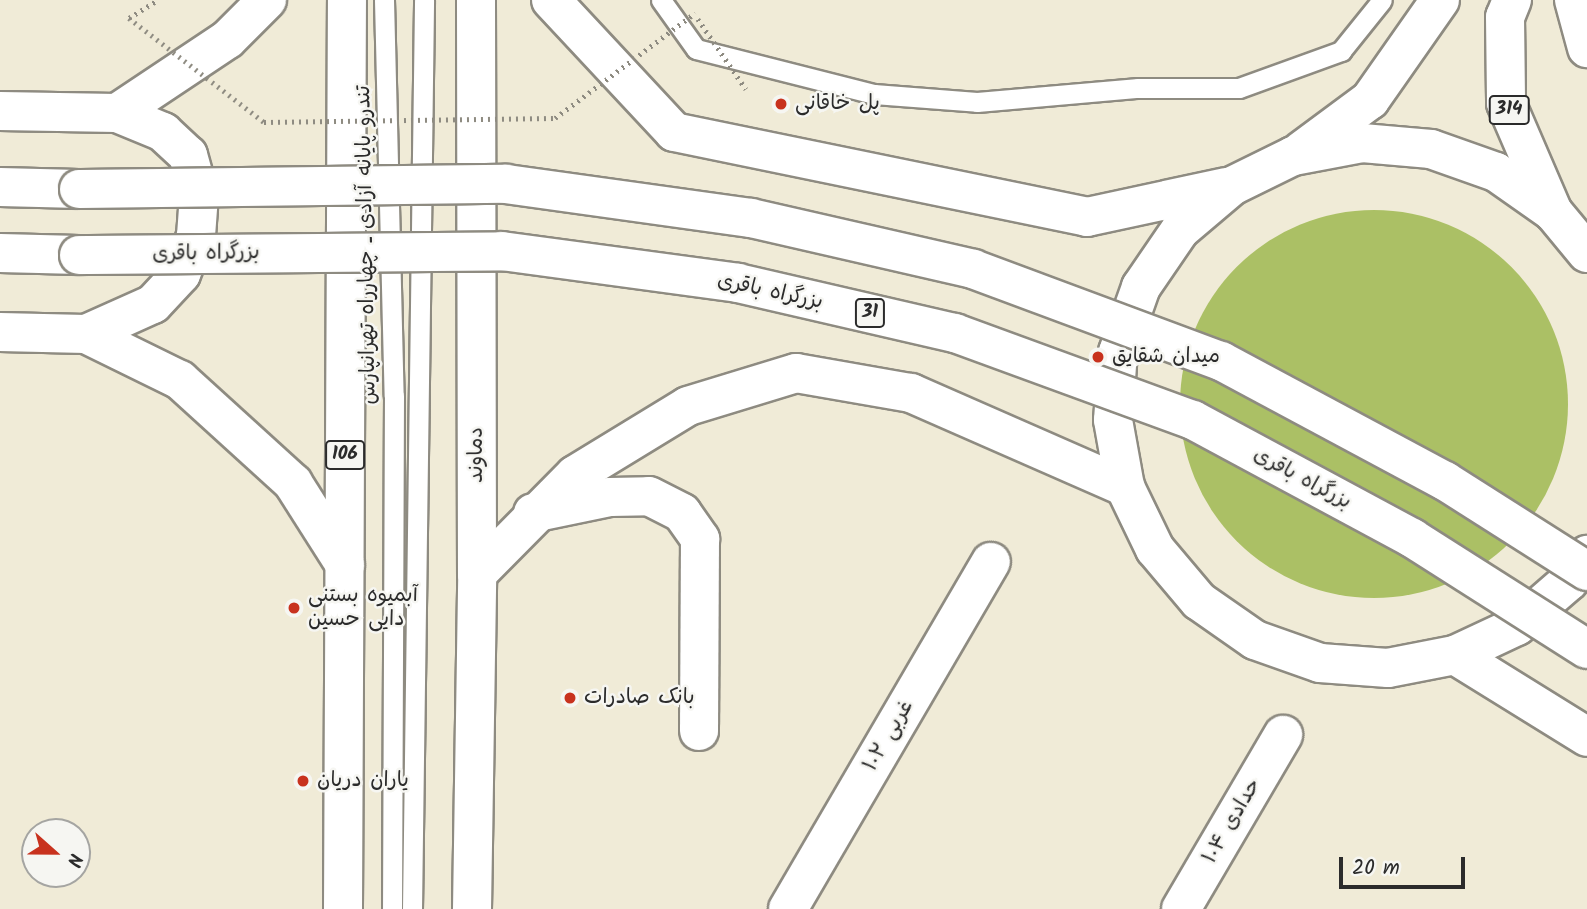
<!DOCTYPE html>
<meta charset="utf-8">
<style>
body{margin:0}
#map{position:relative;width:1587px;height:909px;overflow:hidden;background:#f0ebd7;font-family:Kalam,"Playpen Sans Arabic",sans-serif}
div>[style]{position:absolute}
.green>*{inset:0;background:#abc065}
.round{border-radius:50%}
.path>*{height:4.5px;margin-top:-2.25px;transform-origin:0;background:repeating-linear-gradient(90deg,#8e8b81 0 2px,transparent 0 7px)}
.roads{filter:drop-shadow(2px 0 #8e8b81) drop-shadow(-2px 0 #8e8b81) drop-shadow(0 2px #8e8b81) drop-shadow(0 -2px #8e8b81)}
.lane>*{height:19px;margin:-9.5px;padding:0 9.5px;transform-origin:9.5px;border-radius:9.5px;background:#fff}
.street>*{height:38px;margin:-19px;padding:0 19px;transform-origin:19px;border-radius:19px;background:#fff}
.secondary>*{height:38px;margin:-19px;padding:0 19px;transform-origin:19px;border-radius:19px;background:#fff}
.primary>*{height:38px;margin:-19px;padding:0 19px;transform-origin:19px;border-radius:19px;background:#fff}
.highway>*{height:38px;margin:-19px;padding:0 19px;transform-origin:19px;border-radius:19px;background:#fff}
.path-bridge>*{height:4.5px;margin-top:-2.25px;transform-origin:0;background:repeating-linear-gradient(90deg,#8e8b81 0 2px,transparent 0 7px)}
.bridges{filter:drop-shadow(2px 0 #8e8b81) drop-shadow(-2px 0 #8e8b81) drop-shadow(0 2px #8e8b81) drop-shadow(0 -2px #8e8b81)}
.highway-bridge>*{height:38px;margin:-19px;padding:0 19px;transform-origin:19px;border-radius:19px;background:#fff}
.dots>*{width:19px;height:19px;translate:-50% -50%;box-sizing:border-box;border:4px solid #f6f6f2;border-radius:50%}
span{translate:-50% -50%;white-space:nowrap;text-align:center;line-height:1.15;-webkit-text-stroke:5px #f6f6f2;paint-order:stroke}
.shield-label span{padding:2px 5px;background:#f6f6f2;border:2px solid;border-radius:5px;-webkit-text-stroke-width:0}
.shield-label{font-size:19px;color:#2b2b2b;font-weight:700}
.poi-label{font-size:21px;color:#2b2b2b}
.left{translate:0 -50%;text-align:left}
.street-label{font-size:21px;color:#2b2b2b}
.north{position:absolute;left:21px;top:818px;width:70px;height:70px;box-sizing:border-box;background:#f6f6f2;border:2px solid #a5a5a2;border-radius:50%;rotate:111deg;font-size:19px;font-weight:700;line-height:28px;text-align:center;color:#2b2b2b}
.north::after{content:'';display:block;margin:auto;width:24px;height:32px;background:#c8321e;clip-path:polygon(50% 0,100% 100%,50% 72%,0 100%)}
.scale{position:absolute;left:1339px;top:857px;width:126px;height:32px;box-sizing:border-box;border:4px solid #2b2b2b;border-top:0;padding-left:9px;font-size:21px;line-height:24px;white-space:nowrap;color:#2b2b2b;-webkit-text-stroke:5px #f6f6f2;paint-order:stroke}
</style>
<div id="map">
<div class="green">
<i class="round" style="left:1180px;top:210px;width:388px;height:388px"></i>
</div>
<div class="path">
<i style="left:129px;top:18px;width:34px;rotate:-32deg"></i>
</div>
<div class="roads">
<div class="lane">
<i style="left:384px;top:0;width:396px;rotate:88.6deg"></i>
<i style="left:394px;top:396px;width:513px;rotate:90.22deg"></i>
<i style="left:661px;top:0;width:60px;rotate:54.5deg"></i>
<i style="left:696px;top:49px;width:184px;rotate:14.2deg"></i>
<i style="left:874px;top:94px;width:103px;rotate:4.4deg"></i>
<i style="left:977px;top:102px;width:162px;rotate:-5deg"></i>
<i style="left:1138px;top:88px;width:101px"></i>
<i style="left:1239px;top:88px;width:109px;rotate:-19.9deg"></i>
<i style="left:1341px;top:51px;width:65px;rotate:-51.2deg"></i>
<i style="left:412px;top:909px;width:909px;rotate:-89.24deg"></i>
</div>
<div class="street">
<i style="left:533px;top:513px;width:79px;rotate:-11.7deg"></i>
<i style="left:610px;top:497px;width:39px;rotate:-1deg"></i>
<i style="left:649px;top:496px;width:37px;rotate:27deg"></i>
<i style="left:682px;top:513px;width:32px;rotate:55deg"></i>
<i style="left:700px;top:539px;width:192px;rotate:90.3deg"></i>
<i style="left:788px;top:909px;width:402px;rotate:-59.7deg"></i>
<i style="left:1181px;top:909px;width:202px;rotate:-59.6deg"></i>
</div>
<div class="secondary">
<i style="left:1574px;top:0;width:50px;rotate:74.8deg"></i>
</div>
<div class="primary">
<i style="left:551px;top:0;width:180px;rotate:47deg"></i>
<i style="left:674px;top:132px;width:422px;rotate:11.6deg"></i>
<i style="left:1087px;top:217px;width:142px;rotate:-12.2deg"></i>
<i style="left:1512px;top:0;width:18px;rotate:112deg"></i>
<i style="left:1505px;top:17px;width:86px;rotate:89.3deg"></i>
<i style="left:1506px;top:103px;width:119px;rotate:66.7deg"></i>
<i style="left:1301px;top:151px;width:86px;rotate:-36.5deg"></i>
<i style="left:1370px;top:100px;width:122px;rotate:-55deg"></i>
<i style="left:1587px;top:253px;width:53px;rotate:-129.7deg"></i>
<i style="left:1553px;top:212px;width:70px;rotate:-144.9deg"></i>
<i style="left:1496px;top:172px;width:69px;rotate:-160.5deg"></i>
<i style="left:1431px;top:149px;width:69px;rotate:-175deg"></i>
<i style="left:1362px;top:143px;width:70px;rotate:169.3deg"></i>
<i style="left:1293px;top:156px;width:68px;rotate:153.8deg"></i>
<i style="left:1232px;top:186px;width:68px;rotate:139.8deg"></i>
<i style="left:1180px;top:230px;width:69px;rotate:124.4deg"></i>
<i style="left:1141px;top:287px;width:69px;rotate:109.5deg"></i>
<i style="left:1118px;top:352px;width:68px;rotate:94.2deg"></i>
<i style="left:1113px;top:420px;width:68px;rotate:79.8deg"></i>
<i style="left:1125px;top:487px;width:69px;rotate:64.2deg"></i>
<i style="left:1155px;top:549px;width:68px;rotate:49.8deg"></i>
<i style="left:1199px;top:601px;width:68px;rotate:34.9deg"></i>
<i style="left:1255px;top:640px;width:69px;rotate:19.5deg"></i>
<i style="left:1320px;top:663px;width:68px;rotate:4.2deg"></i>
<i style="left:1388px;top:668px;width:68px;rotate:-11deg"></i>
<i style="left:1455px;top:655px;width:68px;rotate:-25.1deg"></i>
<i style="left:1517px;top:626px;width:69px;rotate:-40.9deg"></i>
<i style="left:1569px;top:581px;width:32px;rotate:-55deg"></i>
<i style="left:477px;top:574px;width:139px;rotate:-45.3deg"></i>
<i style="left:575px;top:475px;width:132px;rotate:-31.4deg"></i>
<i style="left:688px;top:406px;width:113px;rotate:-17deg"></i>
<i style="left:796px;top:373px;width:117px;rotate:9.9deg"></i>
<i style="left:911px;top:393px;width:234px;rotate:23.7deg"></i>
<i style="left:343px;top:909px;width:909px;rotate:-89.75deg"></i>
<i style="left:472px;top:909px;width:335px;rotate:-89.1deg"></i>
<i style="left:477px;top:574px;width:574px;rotate:-90.1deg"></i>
</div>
<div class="highway">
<i style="left:0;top:111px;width:117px;rotate:1deg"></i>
<i style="left:117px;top:113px;width:50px;rotate:22.4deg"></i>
<i style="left:163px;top:132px;width:34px;rotate:43deg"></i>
<i style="left:188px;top:155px;width:41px;rotate:74.6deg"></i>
<i style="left:199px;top:195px;width:41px;rotate:94.2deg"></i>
<i style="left:196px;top:236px;width:41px;rotate:111.5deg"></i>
<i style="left:181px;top:274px;width:41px;rotate:133deg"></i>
<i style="left:153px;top:304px;width:73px;rotate:155.9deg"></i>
<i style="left:86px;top:334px;width:86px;rotate:-178.7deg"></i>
<i style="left:117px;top:113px;width:133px;rotate:-33.7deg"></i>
<i style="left:228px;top:39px;width:55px;rotate:-45deg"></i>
<i style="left:0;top:187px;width:79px;rotate:1.5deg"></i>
<i style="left:0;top:253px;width:79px;rotate:1.5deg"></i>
<i style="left:86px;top:334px;width:105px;rotate:26.1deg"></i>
<i style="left:180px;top:380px;width:153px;rotate:42.3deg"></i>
<i style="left:293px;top:483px;width:97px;rotate:57.6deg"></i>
<i style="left:1455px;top:655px;width:155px;rotate:31.8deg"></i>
</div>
</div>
<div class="path-bridge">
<i style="left:129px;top:18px;width:170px;rotate:37.6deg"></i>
<i style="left:264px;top:122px;width:291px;rotate:-0.8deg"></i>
<i style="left:555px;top:118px;width:175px;rotate:-36.9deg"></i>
<i style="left:698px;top:19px;width:85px;rotate:55.6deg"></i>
</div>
<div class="bridges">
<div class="highway-bridge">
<i style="left:79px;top:189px;width:427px;rotate:-0.7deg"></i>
<i style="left:506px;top:184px;width:247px;rotate:7.9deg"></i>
<i style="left:751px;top:218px;width:228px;rotate:12.9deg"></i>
<i style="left:973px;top:269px;width:265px;rotate:20.4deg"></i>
<i style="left:1221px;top:361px;width:254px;rotate:28.2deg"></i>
<i style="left:1445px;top:481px;width:168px;rotate:32.4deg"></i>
<i style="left:79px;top:255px;width:423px;rotate:-0.5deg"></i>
<i style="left:502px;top:251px;width:238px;rotate:7.7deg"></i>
<i style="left:738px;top:283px;width:223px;rotate:13deg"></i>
<i style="left:955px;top:333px;width:253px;rotate:20.1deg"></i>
<i style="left:1193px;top:420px;width:249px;rotate:28.3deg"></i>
<i style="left:1412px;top:538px;width:207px;rotate:32.4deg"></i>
</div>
</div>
<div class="dots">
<i style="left:781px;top:104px;background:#c8321e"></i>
<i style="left:1098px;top:357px;background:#c8321e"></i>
<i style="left:294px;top:608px;background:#c8321e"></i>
<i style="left:570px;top:698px;background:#c8321e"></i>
<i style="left:303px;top:781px;background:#c8321e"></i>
</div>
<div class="shield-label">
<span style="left:1509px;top:110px">314</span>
<span style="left:870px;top:313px">31</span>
<span style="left:345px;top:455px">106</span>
</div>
<div class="poi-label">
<span class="left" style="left:795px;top:104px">پل خاقانی</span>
<span class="left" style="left:1112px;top:357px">میدان شقایق</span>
<span class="left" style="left:308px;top:608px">آبمیوه بستنی<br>دایی حسین</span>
<span class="left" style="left:584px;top:698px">بانک صادرات</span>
<span class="left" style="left:317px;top:781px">یاران دریان</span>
</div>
<div class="street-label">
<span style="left:367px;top:245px;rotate:-91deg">تندرو پایانه آزادی ـ چهارراه تهرانپارس</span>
<span style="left:206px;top:254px;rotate:-1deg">بزرگراه باقری</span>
<span style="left:770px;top:292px;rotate:12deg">بزرگراه باقری</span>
<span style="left:477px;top:455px;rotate:-90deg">دماوند</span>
<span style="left:1302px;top:479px;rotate:28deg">بزرگراه باقری</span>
<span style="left:889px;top:736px;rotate:-60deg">۱۰۲ غربی</span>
<span style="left:1232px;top:822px;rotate:-60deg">حدادی ۱۰۴</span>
</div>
<div class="north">N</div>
<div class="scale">20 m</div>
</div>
